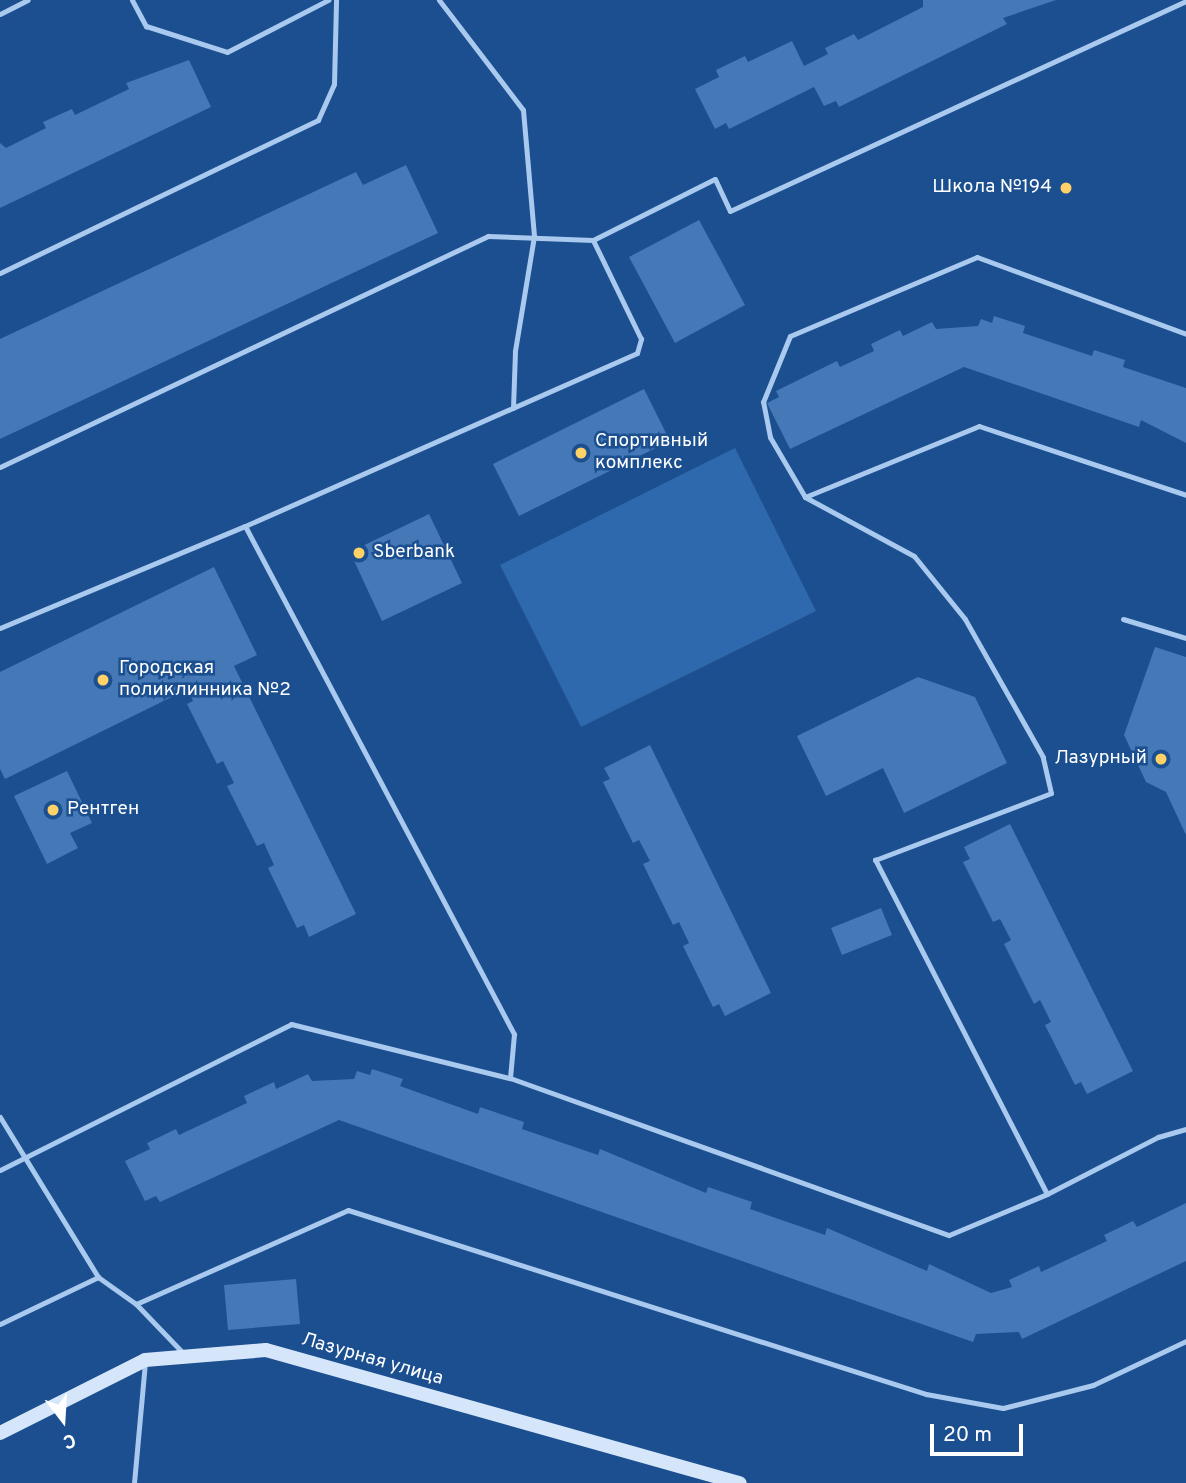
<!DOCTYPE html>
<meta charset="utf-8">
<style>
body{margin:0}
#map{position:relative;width:1186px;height:1483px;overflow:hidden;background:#1b4f8f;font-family:Overpass,sans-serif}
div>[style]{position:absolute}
.green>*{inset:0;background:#2e69ad}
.building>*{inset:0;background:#4478b7}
.lane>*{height:5px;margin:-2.5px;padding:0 2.5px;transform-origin:2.5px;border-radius:2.5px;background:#a9c9ee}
.secondary>*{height:14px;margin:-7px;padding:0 7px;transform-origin:7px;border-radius:7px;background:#d6e6fa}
.dots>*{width:19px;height:19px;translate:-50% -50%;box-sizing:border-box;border:4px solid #1b4f8f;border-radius:50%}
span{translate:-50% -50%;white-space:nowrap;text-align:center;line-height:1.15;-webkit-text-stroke:5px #1b4f8f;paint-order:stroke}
.poi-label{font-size:19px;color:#fff}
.right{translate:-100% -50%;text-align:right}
.left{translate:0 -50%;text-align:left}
.street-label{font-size:19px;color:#fff}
.north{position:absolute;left:28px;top:1385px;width:70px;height:70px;-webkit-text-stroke:5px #1b4f8f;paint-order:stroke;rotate:163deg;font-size:19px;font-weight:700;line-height:28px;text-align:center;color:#fff}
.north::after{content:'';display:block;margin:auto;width:24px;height:32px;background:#fff;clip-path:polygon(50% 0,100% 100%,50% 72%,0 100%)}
.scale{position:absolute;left:930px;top:1424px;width:93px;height:32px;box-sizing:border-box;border:4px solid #fff;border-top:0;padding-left:9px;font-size:21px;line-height:24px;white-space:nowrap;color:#fff;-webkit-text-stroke:5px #1b4f8f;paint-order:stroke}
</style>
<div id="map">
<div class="green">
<i style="clip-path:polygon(735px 448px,816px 611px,581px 727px,500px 565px)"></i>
</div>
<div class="building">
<i style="clip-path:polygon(923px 0,1056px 0,1003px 18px,1007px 24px,839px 107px,836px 101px,824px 106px,814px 87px,729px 129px,726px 123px,715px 129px,695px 89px,719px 77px,716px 70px,745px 56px,748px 62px,792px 41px,804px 66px,828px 54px,825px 48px,854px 34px,858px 40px,923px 7px)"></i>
<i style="clip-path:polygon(189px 60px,211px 107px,0 208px,0 143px,6px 148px,46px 128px,43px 122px,72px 109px,75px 115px,129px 89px,126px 83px)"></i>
<i style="clip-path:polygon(406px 165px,438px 233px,0 439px,0 339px,356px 172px,363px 185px)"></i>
<i style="clip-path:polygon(699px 220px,745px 305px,675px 343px,629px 257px)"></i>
<i style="clip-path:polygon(994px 316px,1025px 326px,1023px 333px,1092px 356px,1094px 350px,1125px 360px,1123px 367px,1186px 388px,1186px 443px,1141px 420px,1139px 427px,964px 367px,790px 449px,767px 403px,779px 397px,776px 391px,837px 361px,840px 367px,874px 351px,871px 344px,900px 330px,903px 336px,932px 322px,936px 329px,978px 326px,981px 319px,992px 323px)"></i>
<i style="clip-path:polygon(644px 389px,670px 441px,519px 516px,493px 464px)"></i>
<i style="clip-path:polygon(429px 514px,462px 583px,382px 621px,350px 552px)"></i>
<i style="clip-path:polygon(214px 567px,257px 655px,234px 666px,356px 914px,309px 937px,304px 925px,297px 928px,268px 868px,274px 865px,264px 843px,257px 846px,227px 786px,234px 783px,223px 761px,217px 764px,187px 704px,193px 701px,188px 689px,5px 779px,0 769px,0 672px)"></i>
<i style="clip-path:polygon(1155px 647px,1186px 657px,1186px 835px,1166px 792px,1146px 782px,1124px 735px)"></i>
<i style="clip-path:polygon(918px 677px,975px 697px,1007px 763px,904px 813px,883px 768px,826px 796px,797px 736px)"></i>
<i style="clip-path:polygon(650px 745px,771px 993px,725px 1016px,719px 1004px,713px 1007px,683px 946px,689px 943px,679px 922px,673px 925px,643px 864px,650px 861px,639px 840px,633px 843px,603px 782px,610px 779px,604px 768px)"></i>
<i style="clip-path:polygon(67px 771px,92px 823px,70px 833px,78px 848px,47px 864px,14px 796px)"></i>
<i style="clip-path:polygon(1010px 824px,1133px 1071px,1087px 1094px,1081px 1082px,1075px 1085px,1045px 1025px,1051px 1022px,1040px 1000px,1034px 1004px,1004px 944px,1011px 940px,1000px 919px,993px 922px,963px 862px,970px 859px,964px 847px)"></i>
<i style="clip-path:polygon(881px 908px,892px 935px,842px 955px,831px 928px)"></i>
<i style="clip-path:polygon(372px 1069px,403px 1079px,400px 1086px,478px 1114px,480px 1107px,524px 1122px,522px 1129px,598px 1155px,600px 1149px,706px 1193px,708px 1187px,752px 1202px,750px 1209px,825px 1235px,827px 1228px,927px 1271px,929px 1264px,991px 1293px,1012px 1287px,1009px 1280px,1039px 1266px,1041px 1272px,1107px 1241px,1104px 1235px,1133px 1221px,1137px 1227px,1186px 1203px,1186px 1261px,1022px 1339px,1019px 1332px,976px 1334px,973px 1342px,339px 1120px,160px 1202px,156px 1196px,145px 1201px,125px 1161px,150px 1149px,147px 1143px,176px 1129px,179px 1135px,247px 1103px,244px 1096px,274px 1082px,276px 1089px,308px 1074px,312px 1081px,354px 1079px,357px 1071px,370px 1075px)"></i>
<i style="clip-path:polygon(296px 1279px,300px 1324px,228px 1330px,224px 1285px)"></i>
</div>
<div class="lane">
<i style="left:132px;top:0;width:30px;rotate:62deg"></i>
<i style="left:146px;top:26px;width:85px;rotate:17.8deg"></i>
<i style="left:227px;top:52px;width:114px;rotate:-27.2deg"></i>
<i style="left:439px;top:0;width:138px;rotate:52.6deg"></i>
<i style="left:523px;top:110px;width:126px;rotate:85deg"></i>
<i style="left:534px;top:236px;width:117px;rotate:99.4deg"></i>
<i style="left:515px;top:351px;width:57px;rotate:92deg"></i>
<i style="left:0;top:14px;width:31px;rotate:-27deg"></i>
<i style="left:0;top:273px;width:353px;rotate:-25.7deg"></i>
<i style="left:318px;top:120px;width:39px;rotate:-66deg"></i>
<i style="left:334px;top:84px;width:84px;rotate:-88.6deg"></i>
<i style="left:0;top:467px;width:540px;rotate:-25.33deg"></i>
<i style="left:488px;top:236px;width:105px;rotate:2.2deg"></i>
<i style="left:593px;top:240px;width:136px;rotate:-26.6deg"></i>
<i style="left:715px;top:179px;width:35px;rotate:65deg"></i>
<i style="left:730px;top:211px;width:502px;rotate:-24.73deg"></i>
<i style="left:805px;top:497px;width:188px;rotate:-22.2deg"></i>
<i style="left:979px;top:426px;width:218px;rotate:18.4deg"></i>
<i style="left:245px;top:526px;width:428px;rotate:-23.8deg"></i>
<i style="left:637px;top:353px;width:15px;rotate:-74deg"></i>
<i style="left:641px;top:339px;width:110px;rotate:-115.9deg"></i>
<i style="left:1123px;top:619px;width:66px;rotate:16.8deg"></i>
<i style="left:0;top:628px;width:265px;rotate:-22.6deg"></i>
<i style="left:245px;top:526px;width:575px;rotate:62.1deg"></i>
<i style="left:514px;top:1034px;width:44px;rotate:95.2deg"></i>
<i style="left:0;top:1117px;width:188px;rotate:58.5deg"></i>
<i style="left:98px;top:1277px;width:47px;rotate:35.4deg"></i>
<i style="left:136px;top:1304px;width:71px;rotate:46.1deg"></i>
<i style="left:0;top:1170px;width:326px;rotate:-26.6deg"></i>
<i style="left:291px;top:1024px;width:226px;rotate:13.9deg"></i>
<i style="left:510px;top:1078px;width:466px;rotate:19.7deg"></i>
<i style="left:949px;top:1235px;width:106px;rotate:-22.7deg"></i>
<i style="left:1047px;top:1194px;width:125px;rotate:-27.2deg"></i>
<i style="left:1158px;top:1137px;width:29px;rotate:-16deg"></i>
<i style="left:1047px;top:1194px;width:376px;rotate:-117.2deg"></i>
<i style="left:875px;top:860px;width:188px;rotate:-20.8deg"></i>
<i style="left:1051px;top:793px;width:37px;rotate:-103deg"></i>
<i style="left:1043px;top:757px;width:159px;rotate:-119.5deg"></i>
<i style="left:965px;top:619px;width:81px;rotate:-129deg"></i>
<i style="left:914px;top:556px;width:124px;rotate:-151.6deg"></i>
<i style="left:805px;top:497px;width:69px;rotate:-120.3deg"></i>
<i style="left:770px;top:437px;width:36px;rotate:-101deg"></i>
<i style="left:763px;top:402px;width:71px;rotate:-67.8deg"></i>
<i style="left:790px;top:336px;width:203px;rotate:-22.9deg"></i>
<i style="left:977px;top:257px;width:223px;rotate:20.2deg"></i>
<i style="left:136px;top:1304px;width:232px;rotate:-23.9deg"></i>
<i style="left:348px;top:1210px;width:607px;rotate:17.66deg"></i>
<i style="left:926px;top:1394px;width:78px;rotate:10.3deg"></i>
<i style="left:1003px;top:1408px;width:93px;rotate:-14.3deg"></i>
<i style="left:1093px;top:1385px;width:103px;rotate:-25.3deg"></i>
<i style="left:0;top:1324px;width:109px;rotate:-25.6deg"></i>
<i style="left:134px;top:1483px;width:121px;rotate:-84.8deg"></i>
</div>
<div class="secondary">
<i style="left:0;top:1433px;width:162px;rotate:-26.7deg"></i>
<i style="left:145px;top:1360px;width:121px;rotate:-4.7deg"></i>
<i style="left:266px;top:1350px;width:492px;rotate:15.7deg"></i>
</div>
<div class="dots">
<i style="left:1066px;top:188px;background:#ffd166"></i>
<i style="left:581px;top:453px;background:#ffd166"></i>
<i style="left:359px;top:553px;background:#ffd166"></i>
<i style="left:103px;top:680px;background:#ffd166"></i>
<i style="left:1161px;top:759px;background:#ffd166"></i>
<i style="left:53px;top:810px;background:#ffd166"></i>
</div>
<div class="poi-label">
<span class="right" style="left:1052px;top:188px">Школа №194</span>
<span class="left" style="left:595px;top:453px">Спортивный<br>комплекс</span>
<span class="left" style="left:373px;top:553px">Sberbank</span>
<span class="left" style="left:119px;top:680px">Городская<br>поликлинника №2</span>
<span class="right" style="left:1147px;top:759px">Лазурный</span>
<span class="left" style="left:67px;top:810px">Рентген</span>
</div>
<div class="street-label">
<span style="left:372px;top:1360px;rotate:16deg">Лазурная улица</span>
</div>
<div class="north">С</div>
<div class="scale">20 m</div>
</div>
